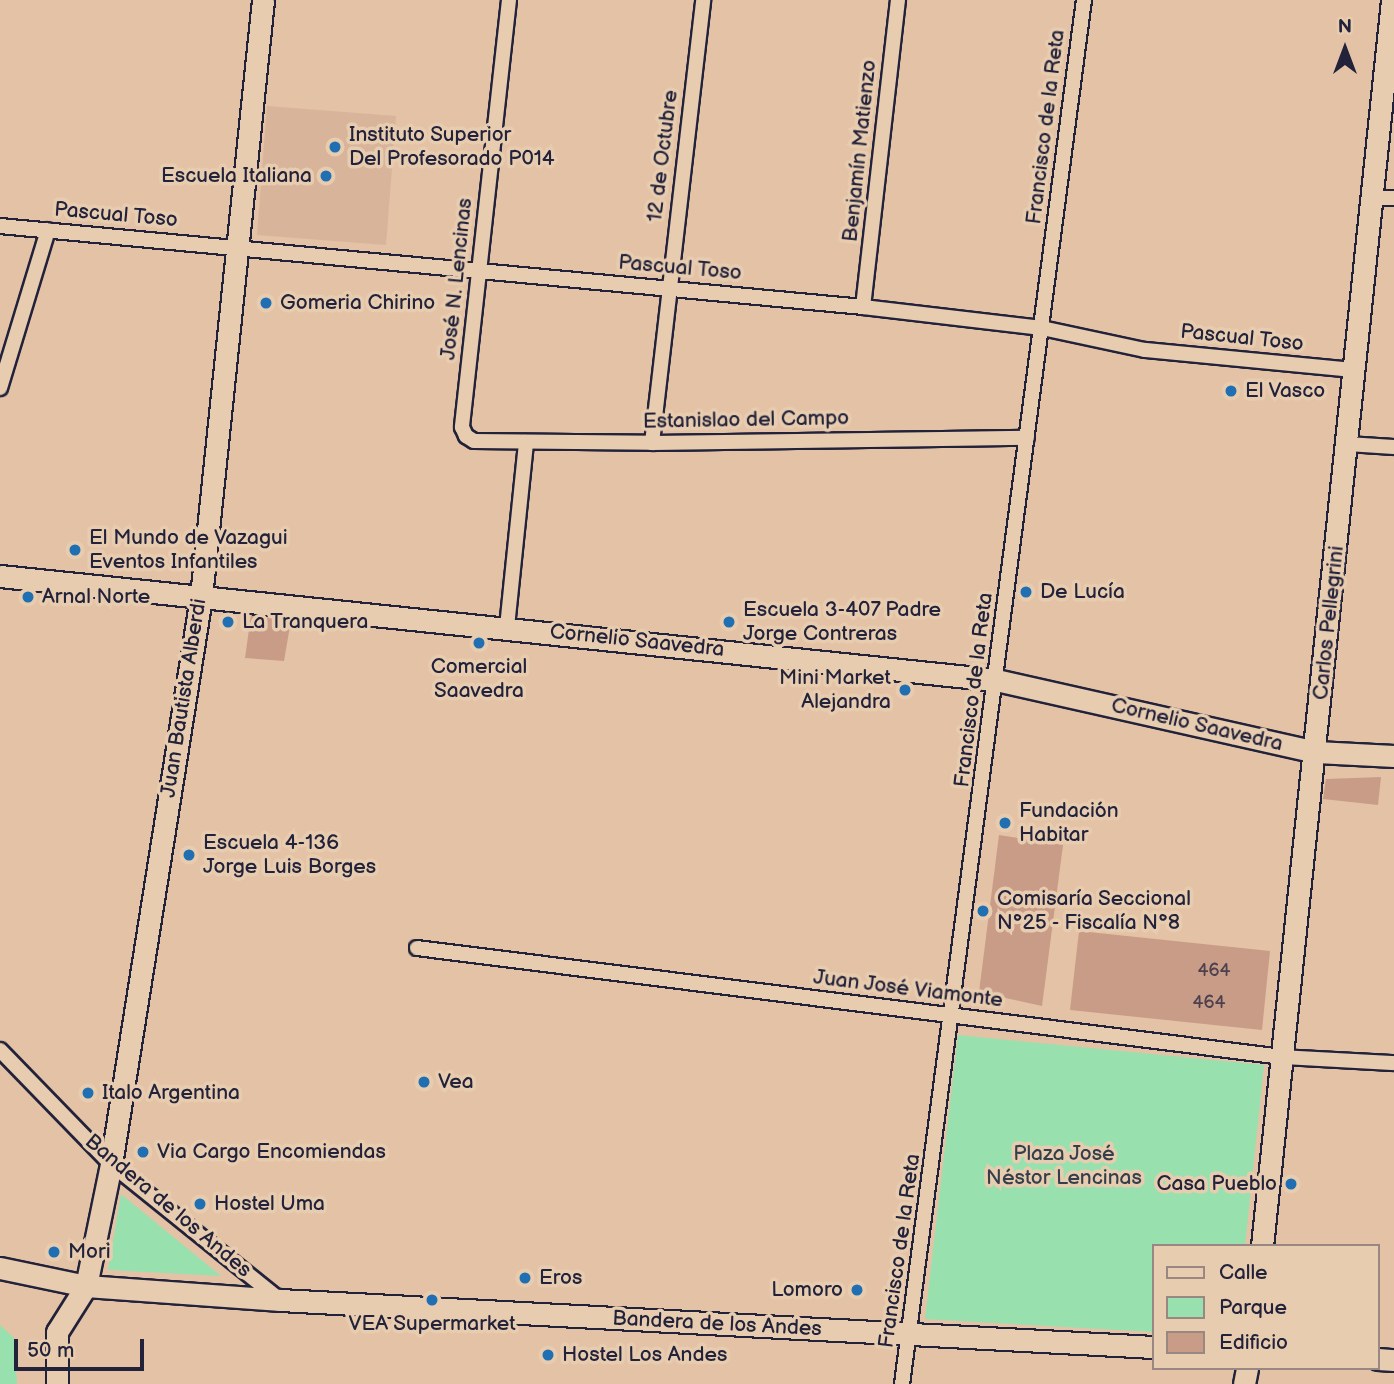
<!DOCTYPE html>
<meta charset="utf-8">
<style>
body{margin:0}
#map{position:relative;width:1394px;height:1384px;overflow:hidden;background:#e4c2a5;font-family:"Balsamiq Sans",sans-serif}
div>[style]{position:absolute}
.built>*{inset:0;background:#d8b49a}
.green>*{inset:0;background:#98e1af}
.building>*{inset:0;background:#c99c87}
.roads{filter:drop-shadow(2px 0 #22223b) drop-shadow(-2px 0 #22223b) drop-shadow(0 2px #22223b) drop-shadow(0 -2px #22223b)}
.street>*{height:14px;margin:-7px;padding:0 7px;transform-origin:7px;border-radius:7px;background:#e8ccaf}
.secondary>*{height:21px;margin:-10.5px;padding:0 10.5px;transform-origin:10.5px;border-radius:10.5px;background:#e8ccaf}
.dots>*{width:19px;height:19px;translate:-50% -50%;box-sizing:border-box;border:4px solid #e8ccaf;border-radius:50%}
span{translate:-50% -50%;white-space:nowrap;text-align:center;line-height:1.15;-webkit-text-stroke:7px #e8ccaf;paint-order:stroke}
.number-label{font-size:18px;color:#4c404e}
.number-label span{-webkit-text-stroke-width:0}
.street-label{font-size:21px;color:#22223b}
.poi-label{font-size:21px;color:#22223b}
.left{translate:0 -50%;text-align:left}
.right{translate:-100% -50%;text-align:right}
.park-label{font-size:21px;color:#343f4c}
.legend{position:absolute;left:1152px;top:1244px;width:228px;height:126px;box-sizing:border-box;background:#e8ccaf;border:2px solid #998881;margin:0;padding:9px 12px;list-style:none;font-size:21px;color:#22223b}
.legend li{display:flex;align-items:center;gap:14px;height:35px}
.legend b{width:35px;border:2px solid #998881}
.north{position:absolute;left:1310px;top:14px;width:70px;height:70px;-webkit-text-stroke:5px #e8ccaf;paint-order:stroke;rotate:0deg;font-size:19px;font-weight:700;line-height:28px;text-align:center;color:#22223b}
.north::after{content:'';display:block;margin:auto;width:24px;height:32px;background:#22223b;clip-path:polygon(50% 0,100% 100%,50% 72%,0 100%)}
.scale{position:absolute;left:14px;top:1339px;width:130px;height:32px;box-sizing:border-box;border:4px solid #22223b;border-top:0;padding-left:9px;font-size:21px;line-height:24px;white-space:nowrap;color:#22223b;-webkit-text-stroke:5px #e8ccaf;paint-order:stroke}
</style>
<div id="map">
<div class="built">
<i style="clip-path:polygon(267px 106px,396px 116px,386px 245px,257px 235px)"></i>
</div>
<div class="green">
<i style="clip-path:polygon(958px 1035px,1264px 1065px,1245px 1246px,1154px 1246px,1154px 1332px,925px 1319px)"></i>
<i style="clip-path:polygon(121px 1194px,221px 1276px,108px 1270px)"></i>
<i style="clip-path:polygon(0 1325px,14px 1338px,17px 1384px,0 1384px)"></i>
</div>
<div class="building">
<i style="clip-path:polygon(251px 615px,291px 620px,284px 661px,245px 658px)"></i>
<i style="clip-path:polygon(1381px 777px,1378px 805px,1323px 799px,1326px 779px)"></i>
<i style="clip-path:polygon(999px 835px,1063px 845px,1042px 1006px,979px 992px)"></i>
<i style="clip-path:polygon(1079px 931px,1270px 951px,1262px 1030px,1070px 1010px)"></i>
</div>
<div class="roads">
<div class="street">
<i style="left:509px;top:0;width:430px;rotate:96.3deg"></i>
<i style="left:462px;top:427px;width:10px;rotate:66deg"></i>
<i style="left:466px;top:436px;width:9px;rotate:32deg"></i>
<i style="left:474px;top:441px;width:178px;rotate:0.6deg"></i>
<i style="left:652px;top:443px;width:375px;rotate:-0.8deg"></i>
<i style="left:1373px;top:198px;width:21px"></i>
<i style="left:0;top:226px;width:867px;rotate:5.36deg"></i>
<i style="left:863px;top:307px;width:180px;rotate:6.7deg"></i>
<i style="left:1042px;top:328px;width:105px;rotate:12.1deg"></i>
<i style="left:1145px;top:350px;width:210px;rotate:5.5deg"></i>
<i style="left:863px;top:307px;width:309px;rotate:-83.5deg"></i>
<i style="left:0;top:388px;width:165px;rotate:-73.1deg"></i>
<i style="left:652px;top:443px;width:446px;rotate:-83.4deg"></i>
<i style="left:1347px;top:444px;width:47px;rotate:3.7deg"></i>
<i style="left:507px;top:627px;width:186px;rotate:-84.1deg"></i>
<i style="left:417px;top:948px;width:872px;rotate:7.18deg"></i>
<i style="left:1282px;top:1057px;width:112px;rotate:3.1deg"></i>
<i style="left:0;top:1050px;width:159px;rotate:45.8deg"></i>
<i style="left:111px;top:1164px;width:216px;rotate:38.8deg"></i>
<i style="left:902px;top:1384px;width:1396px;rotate:-82.51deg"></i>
</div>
<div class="secondary">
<i style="left:0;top:576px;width:1001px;rotate:5.96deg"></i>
<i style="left:996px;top:680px;width:328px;rotate:12.7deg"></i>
<i style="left:1316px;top:752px;width:78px;rotate:2.9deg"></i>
<i style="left:1262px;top:1246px;width:1253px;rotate:-84.04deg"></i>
<i style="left:0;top:1268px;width:88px;rotate:11.8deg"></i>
<i style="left:86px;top:1286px;width:195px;rotate:4.1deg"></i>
<i style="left:280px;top:1300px;width:875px;rotate:3.08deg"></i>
<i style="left:1378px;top:1359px;width:16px;rotate:4deg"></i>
<i style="left:57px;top:1384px;width:52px;rotate:-90deg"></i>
<i style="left:57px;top:1332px;width:54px;rotate:-57.8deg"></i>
<i style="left:86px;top:1286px;width:125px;rotate:-78.4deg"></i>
<i style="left:111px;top:1164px;width:574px;rotate:-80.98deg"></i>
<i style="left:201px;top:597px;width:600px;rotate:-84.07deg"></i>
<i style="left:1244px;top:1384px;width:16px;rotate:-79deg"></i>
</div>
</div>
<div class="dots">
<i style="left:335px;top:147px;background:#1f6fb2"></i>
<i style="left:326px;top:176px;background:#1f6fb2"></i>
<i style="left:266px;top:303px;background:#1f6fb2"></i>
<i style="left:1231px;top:391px;background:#1f6fb2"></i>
<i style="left:75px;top:550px;background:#1f6fb2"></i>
<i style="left:1026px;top:592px;background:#1f6fb2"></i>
<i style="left:28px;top:597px;background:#1f6fb2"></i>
<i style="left:228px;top:622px;background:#1f6fb2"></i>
<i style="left:729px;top:622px;background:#1f6fb2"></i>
<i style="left:479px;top:643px;background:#1f6fb2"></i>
<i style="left:905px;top:690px;background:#1f6fb2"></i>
<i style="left:1005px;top:823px;background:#1f6fb2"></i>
<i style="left:189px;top:855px;background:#1f6fb2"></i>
<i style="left:983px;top:911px;background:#1f6fb2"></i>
<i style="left:424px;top:1082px;background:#1f6fb2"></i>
<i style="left:88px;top:1093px;background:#1f6fb2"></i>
<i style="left:143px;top:1152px;background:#1f6fb2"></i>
<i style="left:1291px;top:1184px;background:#1f6fb2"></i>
<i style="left:200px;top:1204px;background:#1f6fb2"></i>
<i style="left:54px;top:1252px;background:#1f6fb2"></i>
<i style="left:525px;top:1278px;background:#1f6fb2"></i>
<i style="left:857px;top:1290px;background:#1f6fb2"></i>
<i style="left:432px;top:1300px;background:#1f6fb2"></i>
<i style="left:548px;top:1355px;background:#1f6fb2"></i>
</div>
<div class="number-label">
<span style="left:1214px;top:971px">464</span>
<span style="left:1209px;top:1003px">464</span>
</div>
<div class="street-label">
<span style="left:1046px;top:127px;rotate:-83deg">Francisco de la Reta</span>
<span style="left:860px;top:151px;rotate:-84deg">Benjamín Matienzo</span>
<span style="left:663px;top:156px;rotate:-83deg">12 de Octubre</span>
<span style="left:116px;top:215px;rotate:5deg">Pascual Toso</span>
<span style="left:680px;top:268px;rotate:5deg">Pascual Toso</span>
<span style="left:457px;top:279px;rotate:-84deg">José N. Lencinas</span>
<span style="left:1242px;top:338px;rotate:6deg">Pascual Toso</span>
<span style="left:746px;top:420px;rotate:-1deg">Estanislao del Campo</span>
<span style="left:1329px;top:623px;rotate:-84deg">Carlos Pellegrini</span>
<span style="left:637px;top:641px;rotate:6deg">Cornelio Saavedra</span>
<span style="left:974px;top:690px;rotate:-83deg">Francisco de la Reta</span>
<span style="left:184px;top:698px;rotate:-81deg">Juan Bautista Alberdi</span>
<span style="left:1197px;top:725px;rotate:13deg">Cornelio Saavedra</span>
<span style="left:908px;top:989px;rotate:7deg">Juan José Viamonte</span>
<span style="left:168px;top:1206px;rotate:40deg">Bandera de los Andes</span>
<span style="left:900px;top:1251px;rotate:-82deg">Francisco de la Reta</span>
<span style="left:717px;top:1324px;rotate:3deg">Bandera de los Andes</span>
</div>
<div class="poi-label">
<span class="left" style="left:349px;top:147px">Instituto Superior<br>Del Profesorado P014</span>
<span class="right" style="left:312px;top:176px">Escuela Italiana</span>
<span class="left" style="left:280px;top:303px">Gomeria Chirino</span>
<span class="left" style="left:1245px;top:391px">El Vasco</span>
<span class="left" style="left:89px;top:550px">El Mundo de Vazagui<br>Eventos Infantiles</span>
<span class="left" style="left:1040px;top:592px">De Lucía</span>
<span class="left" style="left:42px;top:597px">Arnal Norte</span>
<span class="left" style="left:743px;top:622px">Escuela 3-407 Padre<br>Jorge Contreras</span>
<span class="left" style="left:242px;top:622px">La Tranquera</span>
<span style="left:479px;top:679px">Comercial<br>Saavedra</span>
<span class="right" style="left:891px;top:690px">Mini Market<br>Alejandra</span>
<span class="left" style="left:1019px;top:823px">Fundación<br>Habitar</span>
<span class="left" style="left:203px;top:855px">Escuela 4-136<br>Jorge Luis Borges</span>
<span class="left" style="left:997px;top:911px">Comisaría Seccional<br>N°25 - Fiscalía N°8</span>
<span class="left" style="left:438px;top:1082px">Vea</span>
<span class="left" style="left:102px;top:1093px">Italo Argentina</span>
<span class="left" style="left:157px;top:1152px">Via Cargo Encomiendas</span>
<span class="right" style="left:1277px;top:1184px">Casa Pueblo</span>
<span class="left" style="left:214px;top:1204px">Hostel Uma</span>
<span class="left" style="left:68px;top:1252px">Mori</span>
<span class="left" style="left:539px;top:1278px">Eros</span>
<span class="right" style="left:843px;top:1290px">Lomoro</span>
<span style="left:432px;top:1324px">VEA Supermarket</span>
<span class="left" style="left:562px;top:1355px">Hostel Los Andes</span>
</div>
<div class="park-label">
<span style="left:1064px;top:1166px">Plaza José<br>Néstor Lencinas</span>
</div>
<ul class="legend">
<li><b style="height:9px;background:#e8ccaf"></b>Calle</li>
<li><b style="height:19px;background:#98e1af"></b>Parque</li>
<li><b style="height:19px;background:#c99c87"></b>Edificio</li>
</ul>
<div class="north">N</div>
<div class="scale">50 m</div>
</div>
